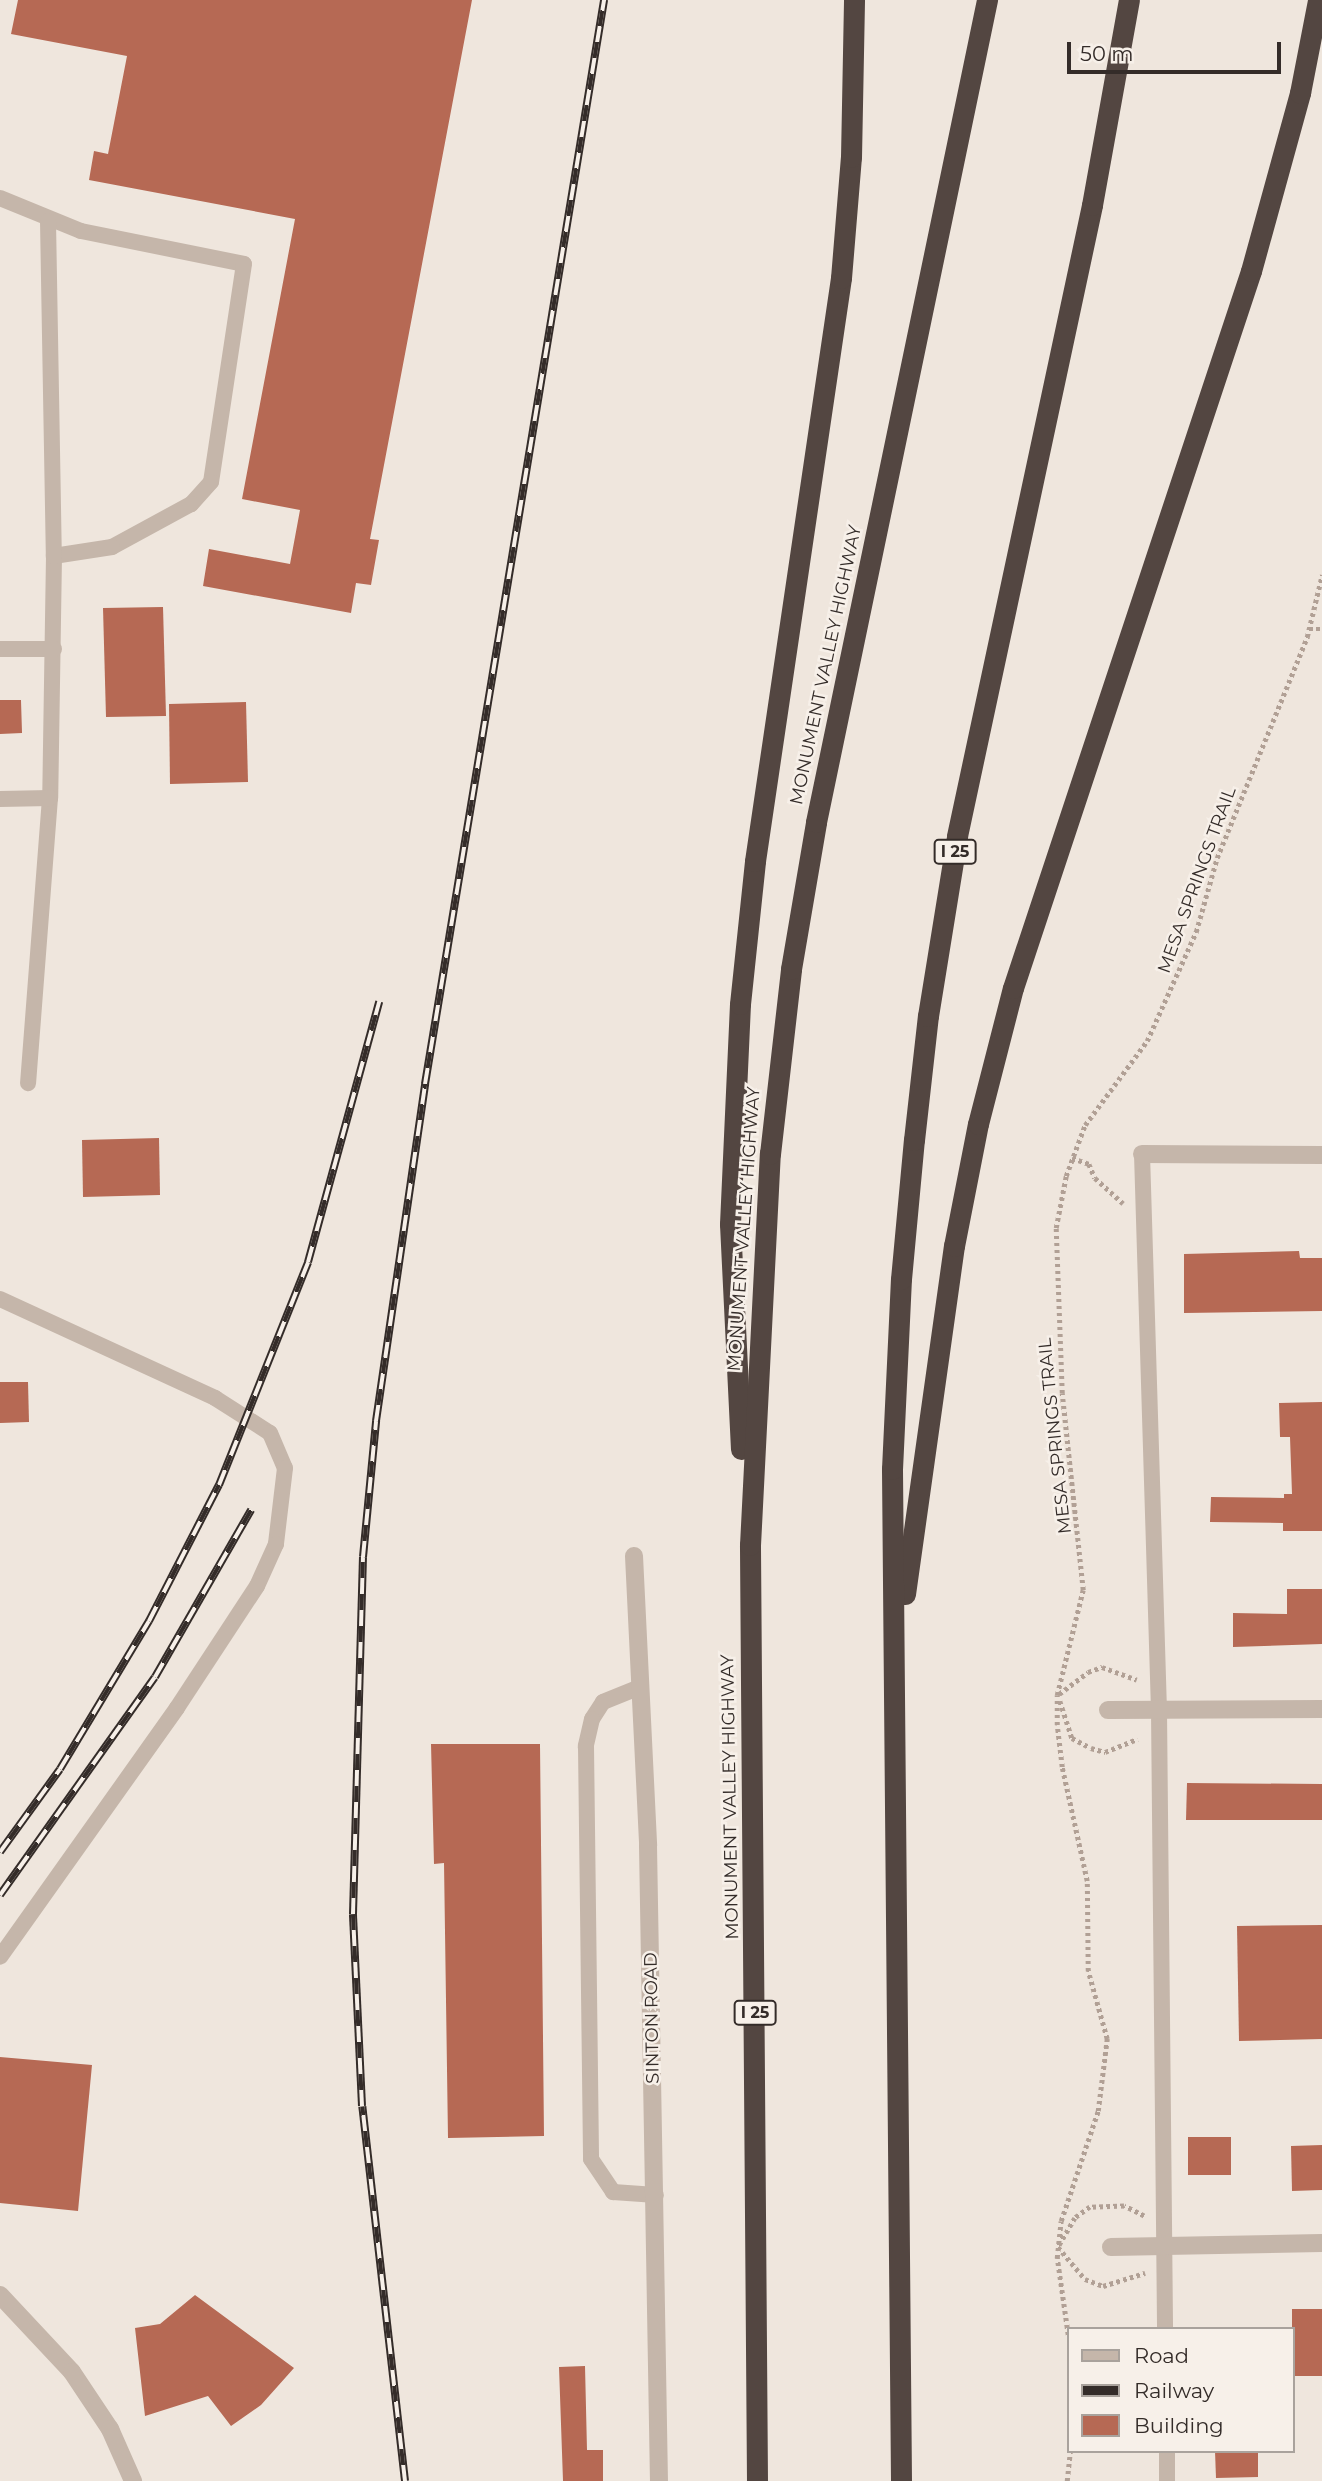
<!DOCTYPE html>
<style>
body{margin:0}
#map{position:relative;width:1322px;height:2481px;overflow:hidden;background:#efe6dd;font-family:Montserrat,sans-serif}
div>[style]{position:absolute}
.building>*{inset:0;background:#b66954}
.path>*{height:4.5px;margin-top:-2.25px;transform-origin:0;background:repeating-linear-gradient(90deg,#b1a095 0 3.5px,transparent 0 7px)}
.service>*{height:16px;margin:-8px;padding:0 8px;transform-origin:8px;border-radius:8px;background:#c5b6aa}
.minor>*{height:18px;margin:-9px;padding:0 9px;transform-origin:9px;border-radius:9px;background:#c5b6aa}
.motorway>*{height:21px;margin:-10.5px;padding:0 10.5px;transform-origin:10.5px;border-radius:10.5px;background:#534641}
.rail>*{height:8px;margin-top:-4px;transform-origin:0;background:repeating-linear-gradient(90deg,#f7f0e9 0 16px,#342c29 0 32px);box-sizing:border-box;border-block:2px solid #342c29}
span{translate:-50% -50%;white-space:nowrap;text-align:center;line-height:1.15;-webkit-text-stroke:5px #f7f0e9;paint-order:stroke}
.shield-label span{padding:2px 5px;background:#f7f0e9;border:2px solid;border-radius:5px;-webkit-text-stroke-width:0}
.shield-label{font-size:16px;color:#342c29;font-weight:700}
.street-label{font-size:18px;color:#342c29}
.legend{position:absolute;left:1067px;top:2327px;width:228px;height:126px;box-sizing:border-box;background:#f7f0e9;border:2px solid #a9a29c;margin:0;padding:9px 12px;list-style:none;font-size:21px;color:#342c29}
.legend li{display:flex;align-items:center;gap:14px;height:35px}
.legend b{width:35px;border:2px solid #a9a29c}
.scale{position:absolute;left:1067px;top:42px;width:214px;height:32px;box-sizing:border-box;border:4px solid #342c29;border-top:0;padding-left:9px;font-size:21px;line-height:24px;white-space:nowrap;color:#342c29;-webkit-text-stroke:5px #f7f0e9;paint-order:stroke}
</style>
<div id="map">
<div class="building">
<i style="clip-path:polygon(18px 0,472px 0,370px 539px,379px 540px,371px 585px,356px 583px,351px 613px,203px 586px,209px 549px,290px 564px,300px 510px,242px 499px,295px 219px,89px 180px,94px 151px,108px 154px,127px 56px,11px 34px)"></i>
<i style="clip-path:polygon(163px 607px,166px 716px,106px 717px,103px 608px)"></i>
<i style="clip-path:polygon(0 700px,21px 700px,22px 733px,0 734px)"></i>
<i style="clip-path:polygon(246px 702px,248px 782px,170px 784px,169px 704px)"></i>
<i style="clip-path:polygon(159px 1138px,160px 1195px,83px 1197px,82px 1140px)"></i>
<i style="clip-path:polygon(1299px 1251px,1300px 1258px,1322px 1258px,1322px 1311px,1184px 1313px,1184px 1254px)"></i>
<i style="clip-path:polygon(0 1382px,28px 1382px,29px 1422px,0 1423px)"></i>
<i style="clip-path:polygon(1322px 1402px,1322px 1531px,1283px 1531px,1283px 1523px,1210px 1522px,1211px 1497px,1284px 1498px,1284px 1494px,1292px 1494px,1290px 1437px,1280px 1437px,1279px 1403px)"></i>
<i style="clip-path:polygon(1287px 1589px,1322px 1589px,1322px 1644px,1233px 1647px,1233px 1613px,1287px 1614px)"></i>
<i style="clip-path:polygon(431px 1744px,540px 1744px,544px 2136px,448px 2138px,444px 1863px,434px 1864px)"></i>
<i style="clip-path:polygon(1187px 1783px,1322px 1784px,1322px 1820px,1186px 1820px)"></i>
<i style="clip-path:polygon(1322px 1925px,1322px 2039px,1239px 2041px,1237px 1926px)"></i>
<i style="clip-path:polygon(0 2057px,92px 2065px,78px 2211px,0 2203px)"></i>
<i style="clip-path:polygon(1188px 2137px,1231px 2137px,1231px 2175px,1188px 2175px)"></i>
<i style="clip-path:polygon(1322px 2145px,1322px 2190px,1292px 2191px,1291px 2146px)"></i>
<i style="clip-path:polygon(195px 2295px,294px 2368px,261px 2405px,231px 2426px,208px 2396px,145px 2416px,135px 2328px,160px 2324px)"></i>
<i style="clip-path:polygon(1292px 2309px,1322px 2309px,1322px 2376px,1292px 2376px)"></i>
<i style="clip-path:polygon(585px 2366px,587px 2450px,603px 2450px,603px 2481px,563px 2481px,559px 2367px)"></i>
<i style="clip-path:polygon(1215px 2451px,1258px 2451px,1258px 2477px,1216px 2478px)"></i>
</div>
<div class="path">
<i style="left:1309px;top:629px;width:13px"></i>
<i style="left:1072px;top:1158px;width:18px;rotate:19deg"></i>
<i style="left:1089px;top:1164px;width:15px;rotate:67deg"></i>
<i style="left:1095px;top:1178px;width:38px;rotate:42deg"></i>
<i style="left:1059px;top:1694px;width:36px;rotate:-37deg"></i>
<i style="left:1088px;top:1672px;width:15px;rotate:-20deg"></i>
<i style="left:1102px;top:1667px;width:37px;rotate:20deg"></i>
<i style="left:1060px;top:1701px;width:39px;rotate:72deg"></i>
<i style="left:1072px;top:1738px;width:21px;rotate:28deg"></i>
<i style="left:1091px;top:1748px;width:15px;rotate:16deg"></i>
<i style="left:1105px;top:1752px;width:35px;rotate:-22deg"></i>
<i style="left:1144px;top:2216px;width:22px;rotate:-153deg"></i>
<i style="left:1124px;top:2206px;width:34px;rotate:178deg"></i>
<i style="left:1090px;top:2207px;width:19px;rotate:144deg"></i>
<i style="left:1075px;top:2218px;width:34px;rotate:120deg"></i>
<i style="left:1058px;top:2247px;width:42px;rotate:49.8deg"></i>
<i style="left:1085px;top:2279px;width:19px;rotate:21deg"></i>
<i style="left:1103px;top:2286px;width:44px;rotate:-17.2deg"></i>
<i style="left:1068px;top:2335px;width:78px;rotate:-98.1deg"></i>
<i style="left:1057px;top:2258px;width:37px;rotate:-84deg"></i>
<i style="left:1061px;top:2221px;width:116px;rotate:-71.4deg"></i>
<i style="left:1098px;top:2111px;width:73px;rotate:-82.9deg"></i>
<i style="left:1107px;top:2039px;width:71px;rotate:-105.6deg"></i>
<i style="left:1088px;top:1971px;width:90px;rotate:-90.6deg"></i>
<i style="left:1087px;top:1881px;width:117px;rotate:-102.4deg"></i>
<i style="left:1062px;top:1767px;width:42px;rotate:-96.8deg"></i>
<i style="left:1057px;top:1725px;width:30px;rotate:-90deg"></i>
<i style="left:1057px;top:1695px;width:108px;rotate:-76.1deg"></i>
<i style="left:1083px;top:1590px;width:198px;rotate:-96.1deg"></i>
<i style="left:1062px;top:1393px;width:165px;rotate:-92.1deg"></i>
<i style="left:1056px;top:1228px;width:53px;rotate:-79.1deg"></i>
<i style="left:1066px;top:1176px;width:54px;rotate:-69.6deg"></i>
<i style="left:1085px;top:1125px;width:104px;rotate:-53.6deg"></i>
<i style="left:1147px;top:1041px;width:120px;rotate:-65.8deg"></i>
<i style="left:1196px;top:932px;width:77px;rotate:-74.2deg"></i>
<i style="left:1217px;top:858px;width:239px;rotate:-67.8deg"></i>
<i style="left:1307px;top:637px;width:64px;rotate:-76.4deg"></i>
<i style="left:1067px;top:2481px;width:30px;rotate:-84deg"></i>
</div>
<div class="service">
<i style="left:0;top:198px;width:87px;rotate:22.2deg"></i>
<i style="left:81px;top:231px;width:166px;rotate:11.4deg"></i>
<i style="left:244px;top:264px;width:220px;rotate:98.6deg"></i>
<i style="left:211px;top:482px;width:30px;rotate:132deg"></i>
<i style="left:191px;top:504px;width:90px;rotate:151.4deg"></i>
<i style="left:112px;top:547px;width:59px;rotate:171.2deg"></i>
<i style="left:54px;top:556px;width:242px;rotate:90.9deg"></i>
<i style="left:50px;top:798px;width:286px;rotate:94.4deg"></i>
<i style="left:48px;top:221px;width:335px;rotate:89deg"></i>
<i style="left:0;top:649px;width:54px"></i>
<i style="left:0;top:799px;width:50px;rotate:-1.1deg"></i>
<i style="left:1142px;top:1154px;width:557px;rotate:88.25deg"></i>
<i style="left:1159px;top:1711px;width:618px;rotate:89.44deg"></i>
<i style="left:0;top:1299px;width:237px;rotate:24.7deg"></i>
<i style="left:215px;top:1398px;width:65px;rotate:32.5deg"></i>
<i style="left:270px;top:1433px;width:38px;rotate:67deg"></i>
<i style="left:285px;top:1468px;width:77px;rotate:96.8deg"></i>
<i style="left:276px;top:1544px;width:46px;rotate:114.3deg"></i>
<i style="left:257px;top:1586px;width:146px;rotate:123.3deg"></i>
<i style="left:177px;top:1708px;width:305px;rotate:125.4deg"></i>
<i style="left:640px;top:1687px;width:40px;rotate:158deg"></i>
<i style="left:603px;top:1702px;width:20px;rotate:123deg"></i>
<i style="left:592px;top:1719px;width:28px;rotate:103deg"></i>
<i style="left:586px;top:1746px;width:413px;rotate:89.3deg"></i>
<i style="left:591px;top:2159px;width:40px;rotate:56deg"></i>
<i style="left:613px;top:2192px;width:43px;rotate:4deg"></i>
<i style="left:1167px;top:2451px;width:30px;rotate:90deg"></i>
</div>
<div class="minor">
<i style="left:1142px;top:1154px;width:180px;rotate:0.3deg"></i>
<i style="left:634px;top:1556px;width:290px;rotate:87.2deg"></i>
<i style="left:648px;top:1846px;width:635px;rotate:89.01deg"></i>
<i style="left:1108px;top:1710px;width:214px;rotate:-0.3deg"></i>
<i style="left:1111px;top:2247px;width:211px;rotate:-1.1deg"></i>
<i style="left:0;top:2295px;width:105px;rotate:46.9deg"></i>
<i style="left:72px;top:2372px;width:69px;rotate:56.3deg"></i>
<i style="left:110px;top:2429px;width:57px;rotate:66.1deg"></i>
</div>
<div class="motorway">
<i style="left:741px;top:1449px;width:225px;rotate:-92.8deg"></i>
<i style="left:730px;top:1224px;width:220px;rotate:-87.4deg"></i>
<i style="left:740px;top:1004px;width:144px;rotate:-84deg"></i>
<i style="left:755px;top:861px;width:589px;rotate:-81.61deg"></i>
<i style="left:841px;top:278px;width:121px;rotate:-85.3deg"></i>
<i style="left:851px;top:157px;width:157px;rotate:-88.9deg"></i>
<i style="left:905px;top:1594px;width:351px;rotate:-82deg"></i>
<i style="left:954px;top:1246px;width:124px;rotate:-78.9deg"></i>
<i style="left:978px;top:1124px;width:140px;rotate:-75.6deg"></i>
<i style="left:1013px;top:988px;width:755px;rotate:-71.64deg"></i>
<i style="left:1251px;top:271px;width:185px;rotate:-74.6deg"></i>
<i style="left:1300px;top:93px;width:95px;rotate:-79deg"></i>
<i style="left:757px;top:2481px;width:936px;rotate:-90.43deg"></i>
<i style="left:750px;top:1545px;width:392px;rotate:-87.1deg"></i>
<i style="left:770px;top:1154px;width:186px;rotate:-83.5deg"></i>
<i style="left:791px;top:969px;width:149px;rotate:-80.3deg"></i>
<i style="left:816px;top:822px;width:840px;rotate:-78.25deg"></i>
<i style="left:901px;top:2481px;width:1012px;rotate:-90.51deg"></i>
<i style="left:892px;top:1469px;width:190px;rotate:-87.3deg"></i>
<i style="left:901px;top:1279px;width:140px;rotate:-84.7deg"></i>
<i style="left:914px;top:1140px;width:125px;rotate:-83.6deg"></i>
<i style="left:928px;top:1016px;width:182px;rotate:-80.8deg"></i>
<i style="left:957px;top:836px;width:645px;rotate:-77.92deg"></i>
<i style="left:1092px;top:205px;width:208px;rotate:-79.8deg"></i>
</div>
<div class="rail">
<i style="left:0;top:1852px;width:102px;rotate:-54.1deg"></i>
<i style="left:60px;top:1769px;width:173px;rotate:-59deg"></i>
<i style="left:149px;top:1621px;width:153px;rotate:-62.8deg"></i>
<i style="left:219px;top:1485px;width:240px;rotate:-68.2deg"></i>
<i style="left:308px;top:1262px;width:270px;rotate:-74.7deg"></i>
<i style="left:0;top:1895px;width:267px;rotate:-54.6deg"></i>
<i style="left:155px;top:1677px;width:193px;rotate:-60.1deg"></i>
<i style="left:405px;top:2481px;width:377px;rotate:-96.5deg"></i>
<i style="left:362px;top:2106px;width:192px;rotate:-92.7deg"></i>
<i style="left:353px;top:1914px;width:357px;rotate:-88.4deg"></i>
<i style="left:363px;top:1557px;width:137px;rotate:-84.5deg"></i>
<i style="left:376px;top:1421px;width:341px;rotate:-81.7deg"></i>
<i style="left:425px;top:1084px;width:1099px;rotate:-80.62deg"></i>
</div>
<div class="shield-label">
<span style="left:955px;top:852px">I 25</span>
<span style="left:755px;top:2013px">I 25</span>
</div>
<div class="street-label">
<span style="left:826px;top:665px;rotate:-78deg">MONUMENT VALLEY HIGHWAY</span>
<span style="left:1197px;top:880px;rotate:-70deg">MESA SPRINGS TRAIL</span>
<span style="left:744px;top:1229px;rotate:-86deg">MONUMENT VALLEY HIGHWAY</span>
<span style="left:1055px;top:1436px;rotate:-96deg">MESA SPRINGS TRAIL</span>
<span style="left:730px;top:1797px;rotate:-91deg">MONUMENT VALLEY HIGHWAY</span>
<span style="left:652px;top:2018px;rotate:-91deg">SINTON ROAD</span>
</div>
<ul class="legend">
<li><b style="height:9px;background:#c5b6aa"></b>Road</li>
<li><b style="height:9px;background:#342c29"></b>Railway</li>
<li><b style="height:19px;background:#b66954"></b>Building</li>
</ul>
<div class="scale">50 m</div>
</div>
